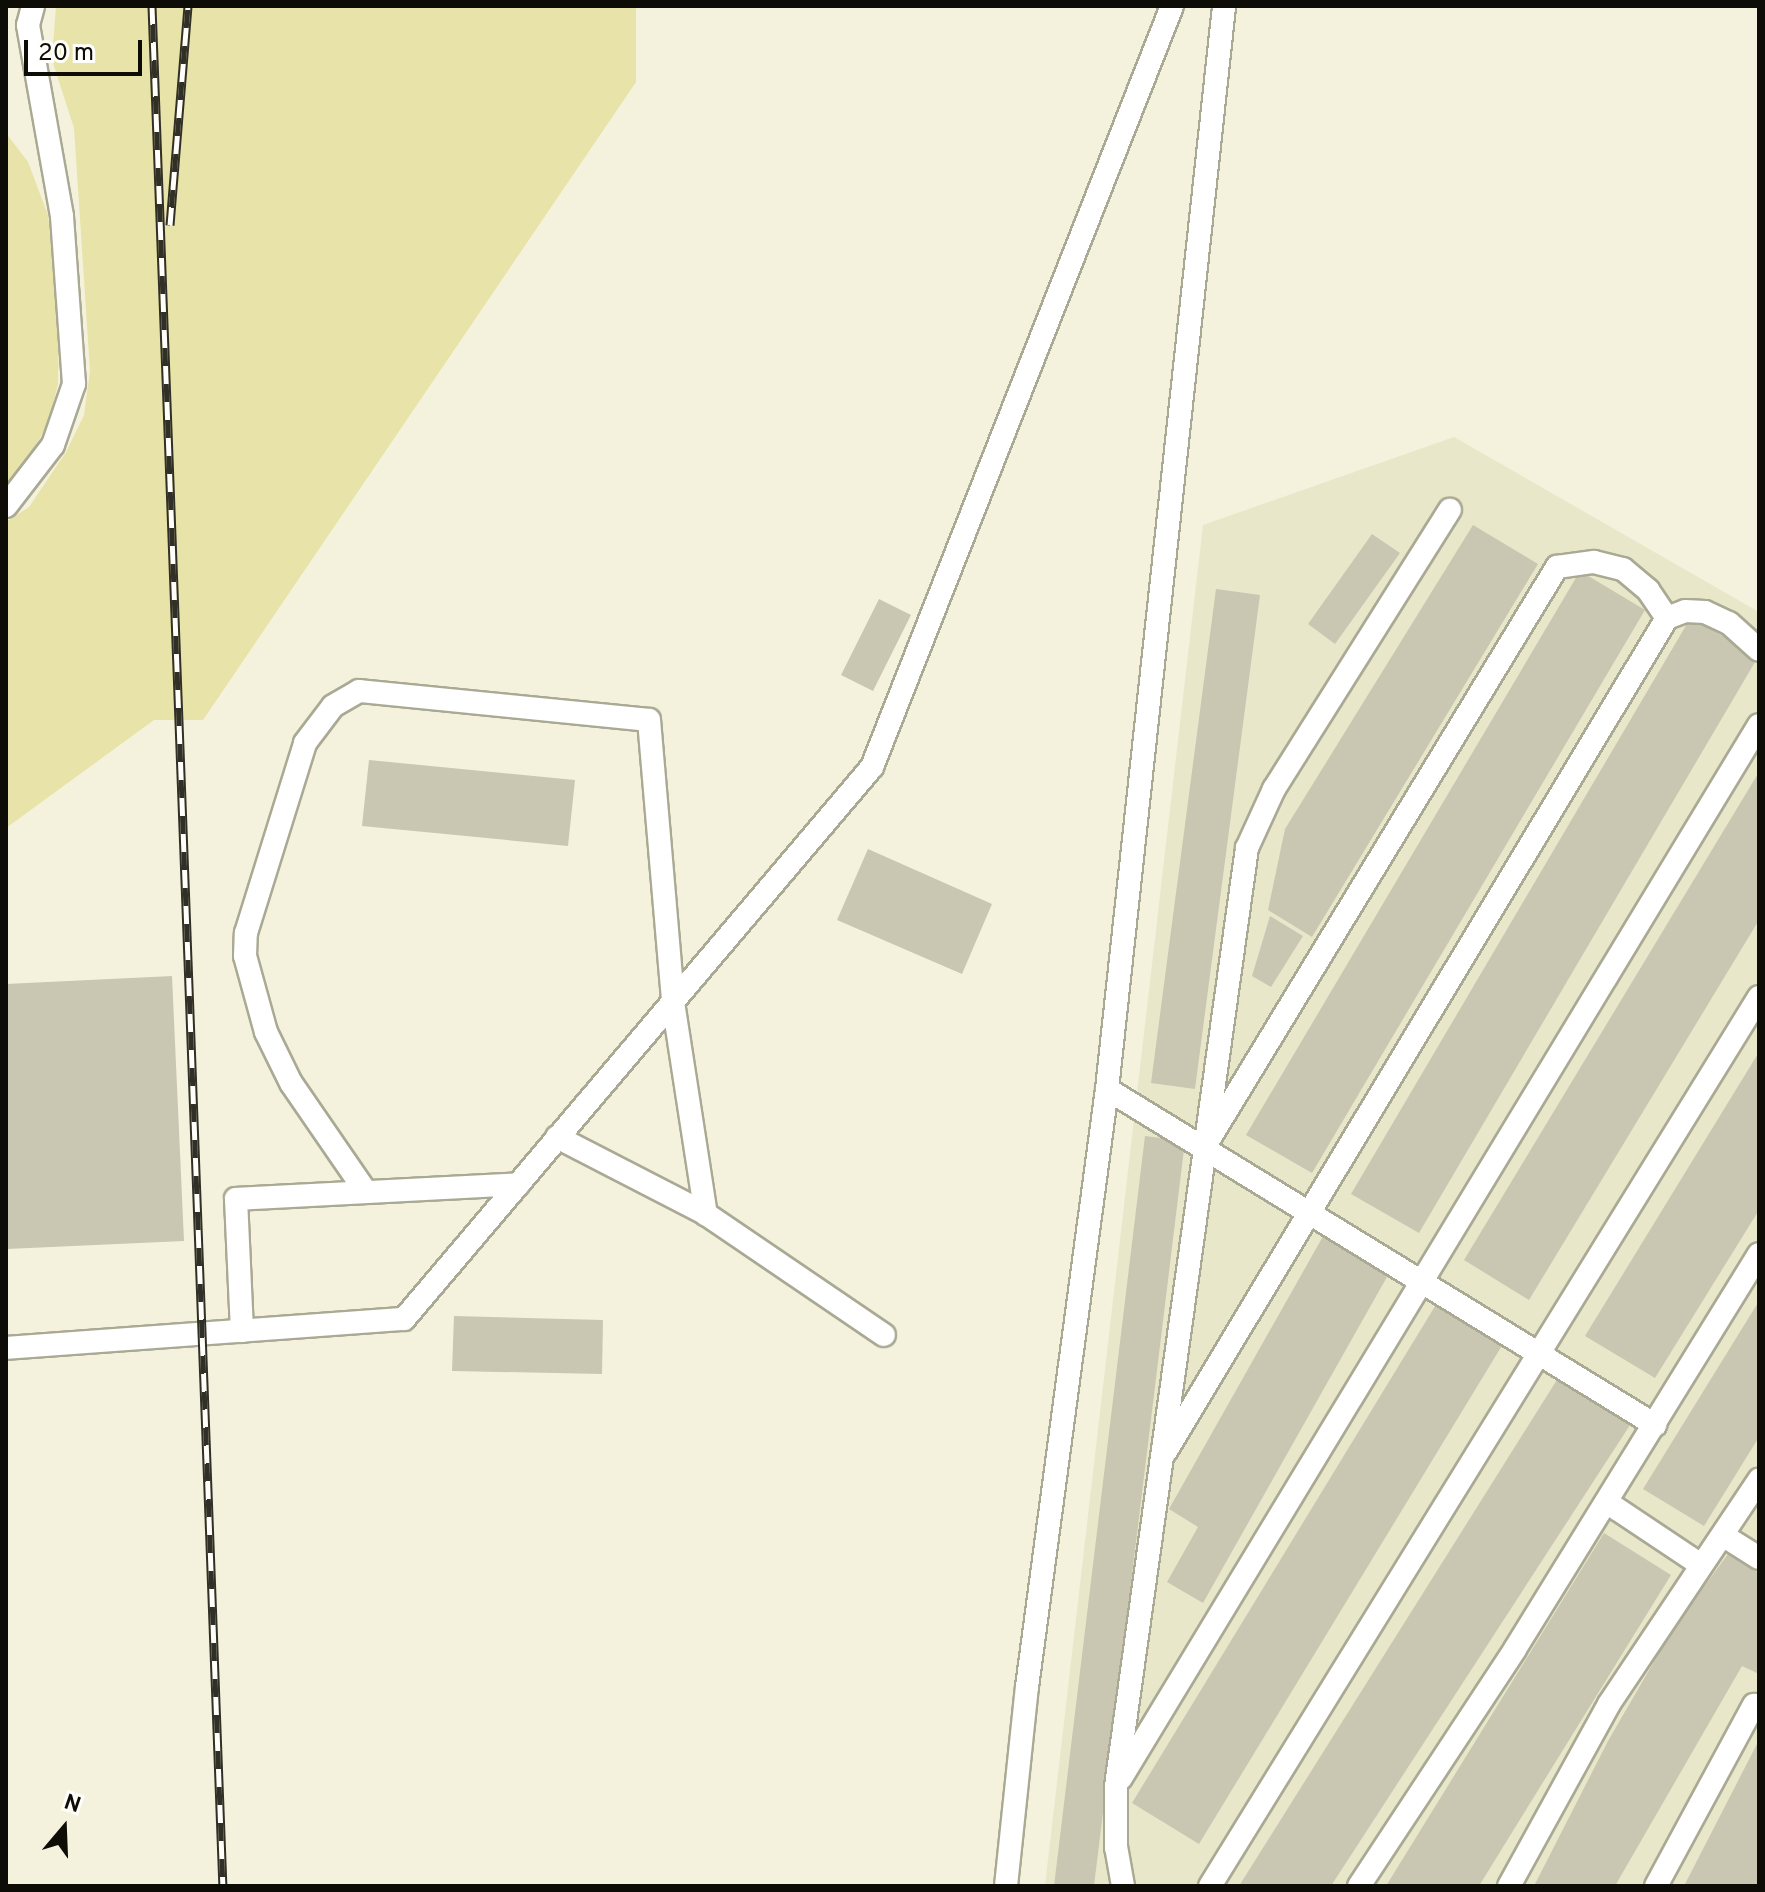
<!DOCTYPE html>
<style>
body{margin:0}
#map{position:relative;width:1765px;height:1892px;overflow:hidden;background:#f4f2dc;font-family:Overpass,sans-serif}
div>[style]{position:absolute}
.built>*{inset:0;background:#e9e7c9}
.green>*{inset:0;background:#e8e3a8}
.building>*{inset:0;background:#c9c7b2}
.roads{filter:drop-shadow(2px 0 #aaa994) drop-shadow(-2px 0 #aaa994) drop-shadow(0 2px #aaa994) drop-shadow(0 -2px #aaa994)}
.service>*{height:22px;margin:-11px;padding:0 11px;transform-origin:11px;border-radius:11px;background:#fff}
.rail>*{height:9px;margin-top:-4.5px;transform-origin:0;background:repeating-linear-gradient(90deg,#fffefa 0 18px,#313027 0 36px);box-sizing:border-box;border-block:2px solid #313027}
span{translate:-50% -50%;white-space:nowrap;text-align:center;line-height:1.15;-webkit-text-stroke:7px #fffefa;paint-order:stroke}
.frame{position:absolute;inset:0;border:8px solid #0d0c06;pointer-events:none}
.north{position:absolute;left:24px;top:1788px;width:80px;height:80px;-webkit-text-stroke:6px #fffefa;paint-order:stroke;rotate:19deg;font-size:22px;font-weight:700;line-height:32px;text-align:center;color:#0d0c06}
.north::after{content:'';display:block;margin:auto;width:28px;height:36px;background:#0d0c06;clip-path:polygon(50% 0,100% 100%,50% 72%,0 100%)}
.scale{position:absolute;left:24px;top:40px;width:118px;height:36px;box-sizing:border-box;border:4px solid #0d0c06;border-top:0;padding-left:10px;font-size:24px;line-height:28px;white-space:nowrap;color:#0d0c06;-webkit-text-stroke:6px #fffefa;paint-order:stroke}
</style>
<div id="map">
<div class="built">
<i style="clip-path:polygon(1454px 437px,1759px 612px,1759px 1886px,1045px 1886px,1203px 525px)"></i>
</div>
<div class="green">
<i style="clip-path:polygon(56px 6px,636px 6px,636px 82px,203px 720px,154px 720px,6px 828px,6px 522px,29px 507px,66px 452px,84px 415px,90px 371px,74px 128px,52px 60px)"></i>
<i style="clip-path:polygon(6px 133px,28px 162px,48px 215px,59px 330px,58px 384px,48px 424px,19px 474px,6px 485px)"></i>
</div>
<div class="building">
<i style="clip-path:polygon(1473px 525px,1538px 564px,1312px 937px,1268px 910px,1285px 829px)"></i>
<i style="clip-path:polygon(1372px 534px,1400px 553px,1335px 644px,1308px 624px)"></i>
<i style="clip-path:polygon(1580px 571px,1645px 610px,1312px 1173px,1246px 1135px)"></i>
<i style="clip-path:polygon(1216px 589px,1260px 595px,1195px 1089px,1151px 1083px)"></i>
<i style="clip-path:polygon(879px 599px,911px 615px,873px 691px,841px 675px)"></i>
<i style="clip-path:polygon(1691px 617px,1758px 657px,1419px 1233px,1351px 1194px)"></i>
<i style="clip-path:polygon(369px 760px,575px 780px,568px 846px,362px 826px)"></i>
<i style="clip-path:polygon(1759px 772px,1759px 920px,1529px 1300px,1464px 1260px)"></i>
<i style="clip-path:polygon(868px 849px,992px 904px,962px 974px,837px 920px)"></i>
<i style="clip-path:polygon(1270px 916px,1303px 936px,1271px 987px,1252px 976px)"></i>
<i style="clip-path:polygon(172px 976px,184px 1241px,7px 1249px,6px 984px)"></i>
<i style="clip-path:polygon(1759px 1052px,1759px 1210px,1655px 1378px,1585px 1336px)"></i>
<i style="clip-path:polygon(1145px 1136px,1185px 1141px,1094px 1886px,1054px 1886px)"></i>
<i style="clip-path:polygon(1326px 1231px,1392px 1268px,1203px 1603px,1167px 1582px,1198px 1527px,1169px 1509px)"></i>
<i style="clip-path:polygon(1440px 1298px,1506px 1339px,1199px 1844px,1132px 1803px)"></i>
<i style="clip-path:polygon(1759px 1301px,1759px 1437px,1704px 1526px,1643px 1489px)"></i>
<i style="clip-path:polygon(454px 1316px,603px 1320px,602px 1374px,452px 1371px)"></i>
<i style="clip-path:polygon(1560px 1375px,1632px 1422px,1331px 1886px,1239px 1886px)"></i>
<i style="clip-path:polygon(1604px 1533px,1671px 1575px,1479px 1886px,1386px 1886px)"></i>
<i style="clip-path:polygon(1728px 1554px,1759px 1573px,1759px 1674px,1742px 1666px,1615px 1886px,1534px 1886px,1608px 1741px,1674px 1627px)"></i>
<i style="clip-path:polygon(1759px 1740px,1759px 1886px,1684px 1886px)"></i>
</div>
<div class="roads">
<div class="service">
<i style="left:6px;top:506px;width:77px;rotate:-52.4deg"></i>
<i style="left:53px;top:445px;width:65px;rotate:-71deg"></i>
<i style="left:74px;top:384px;width:168px;rotate:-94.1deg"></i>
<i style="left:62px;top:216px;width:194px;rotate:-100.1deg"></i>
<i style="left:28px;top:25px;width:20px;rotate:-75deg"></i>
<i style="left:1107px;top:1089px;width:643px;rotate:31.51deg"></i>
<i style="left:557px;top:1137px;width:168px;rotate:27.3deg"></i>
<i style="left:1208px;top:1141px;width:672px;rotate:-58.7deg"></i>
<i style="left:1557px;top:567px;width:37px;rotate:-8deg"></i>
<i style="left:1594px;top:562px;width:30px;rotate:14deg"></i>
<i style="left:1623px;top:569px;width:33px;rotate:40deg"></i>
<i style="left:1648px;top:590px;width:34px;rotate:56deg"></i>
<i style="left:366px;top:1192px;width:132px;rotate:-124.5deg"></i>
<i style="left:291px;top:1083px;width:57px;rotate:-116.1deg"></i>
<i style="left:266px;top:1032px;width:79px;rotate:-105.4deg"></i>
<i style="left:245px;top:956px;width:23px;rotate:-88deg"></i>
<i style="left:246px;top:933px;width:199px;rotate:-72.7deg"></i>
<i style="left:305px;top:743px;width:46px;rotate:-52.9deg"></i>
<i style="left:333px;top:706px;width:30px;rotate:-30deg"></i>
<i style="left:359px;top:691px;width:291px;rotate:5.7deg"></i>
<i style="left:649px;top:720px;width:283px;rotate:85.1deg"></i>
<i style="left:673px;top:1002px;width:215px;rotate:81.2deg"></i>
<i style="left:706px;top:1214px;width:215px;rotate:34.2deg"></i>
<i style="left:242px;top:1331px;width:132px;rotate:-92.6deg"></i>
<i style="left:236px;top:1199px;width:283px;rotate:-3deg"></i>
<i style="left:6px;top:1348px;width:399px;rotate:-4.2deg"></i>
<i style="left:404px;top:1319px;width:724px;rotate:-49.71deg"></i>
<i style="left:872px;top:767px;width:818px;rotate:-68.48deg"></i>
<i style="left:1166px;top:1451px;width:972px;rotate:-58.98deg"></i>
<i style="left:1667px;top:618px;width:19px;rotate:-21deg"></i>
<i style="left:1685px;top:611px;width:20px;rotate:3deg"></i>
<i style="left:1705px;top:612px;width:26px;rotate:25deg"></i>
<i style="left:1729px;top:623px;width:40px;rotate:42deg"></i>
<i style="left:1608px;top:1503px;width:112px;rotate:33.7deg"></i>
<i style="left:1724px;top:1536px;width:41px;rotate:32.2deg"></i>
<i style="left:1121px;top:1778px;width:1231px;rotate:-58.79deg"></i>
<i style="left:1006px;top:1886px;width:200px;rotate:-84deg"></i>
<i style="left:1027px;top:1687px;width:603px;rotate:-82.38deg"></i>
<i style="left:1107px;top:1089px;width:1089px;rotate:-83.83deg"></i>
<i style="left:1123px;top:1886px;width:39px;rotate:-100deg"></i>
<i style="left:1116px;top:1848px;width:62px;rotate:-90deg"></i>
<i style="left:1116px;top:1786px;width:947px;rotate:-82.05deg"></i>
<i style="left:1247px;top:848px;width:65px;rotate:-65.4deg"></i>
<i style="left:1274px;top:789px;width:330px;rotate:-57.8deg"></i>
<i style="left:1210px;top:1886px;width:1045px;rotate:-58.3deg"></i>
<i style="left:1359px;top:1886px;width:284px;rotate:-56.6deg"></i>
<i style="left:1515px;top:1649px;width:464px;rotate:-58.3deg"></i>
<i style="left:1509px;top:1886px;width:208px;rotate:-61.2deg"></i>
<i style="left:1609px;top:1704px;width:270px;rotate:-56.2deg"></i>
<i style="left:1656px;top:1886px;width:206px;rotate:-61.6deg"></i>
</div>
</div>
<div class="rail">
<i style="left:152px;top:6px;width:1881px;rotate:87.84deg"></i>
<i style="left:170px;top:225px;width:220px;rotate:-85.3deg"></i>
</div>
<div class="frame"></div>
<div class="north">N</div>
<div class="scale">20 m</div>
</div>
